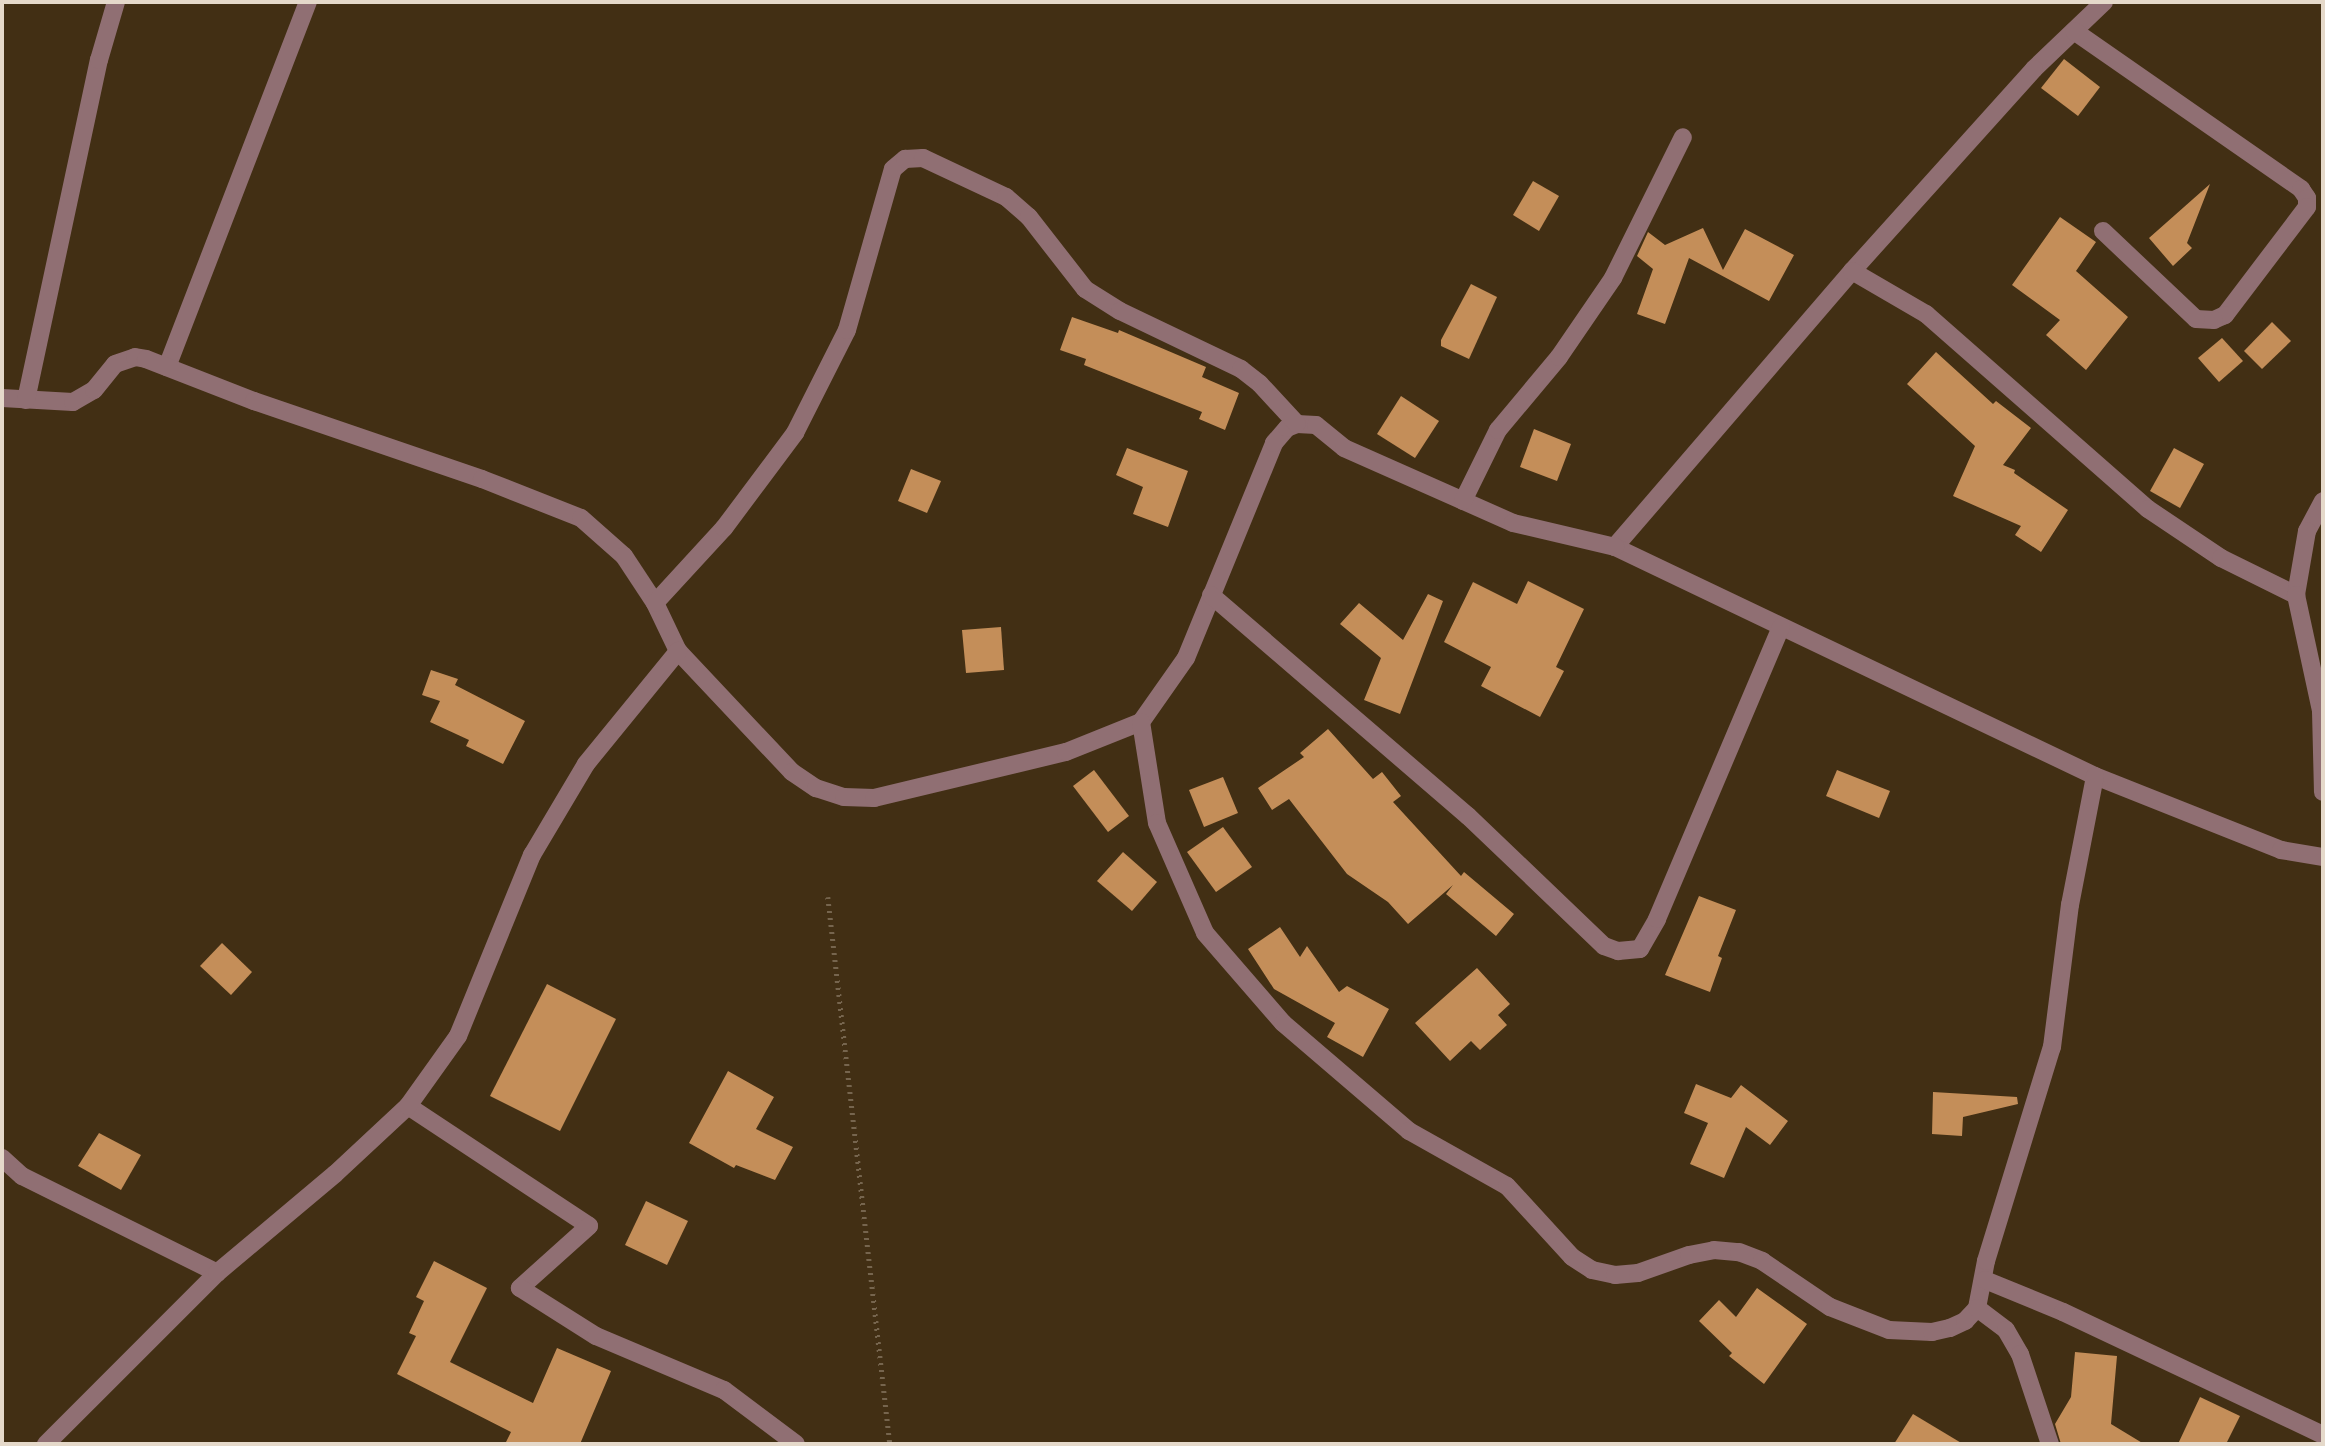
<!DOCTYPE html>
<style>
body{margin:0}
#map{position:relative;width:2325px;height:1446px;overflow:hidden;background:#422f14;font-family:Overpass,sans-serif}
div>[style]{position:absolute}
.building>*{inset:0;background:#c48e59}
.path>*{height:4.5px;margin-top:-2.25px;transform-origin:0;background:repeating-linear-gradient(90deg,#76654e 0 2px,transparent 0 7px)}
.minor>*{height:18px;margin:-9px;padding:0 9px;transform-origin:9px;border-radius:9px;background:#906f73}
span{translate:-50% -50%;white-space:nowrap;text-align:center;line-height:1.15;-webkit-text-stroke:7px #422f14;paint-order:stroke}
.frame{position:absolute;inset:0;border:4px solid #e5d9ca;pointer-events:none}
</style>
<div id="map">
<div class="building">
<i style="clip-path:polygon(2064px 59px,2100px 87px,2078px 116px,2041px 88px)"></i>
<i style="clip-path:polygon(1533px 181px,1559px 196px,1539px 231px,1513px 215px)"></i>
<i style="clip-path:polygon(2210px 184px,2187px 243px,2192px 248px,2173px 266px,2149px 238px)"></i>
<i style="clip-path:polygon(2060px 217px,2096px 242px,2076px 271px,2128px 317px,2086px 370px,2046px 335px,2060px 320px,2012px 285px)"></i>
<i style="clip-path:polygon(1703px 228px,1723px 270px,1745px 229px,1794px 255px,1769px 301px,1689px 258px,1665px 324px,1637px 314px,1653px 269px,1637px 256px,1648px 232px,1665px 245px)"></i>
<i style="clip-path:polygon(1471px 284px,1497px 297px,1469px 359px,1441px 346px,1441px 340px)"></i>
<i style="clip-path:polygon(1072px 317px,1118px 333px,1119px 330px,1206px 367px,1202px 377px,1239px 393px,1225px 430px,1199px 419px,1202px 412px,1084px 365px,1086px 359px,1060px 350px)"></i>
<i style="clip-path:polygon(2272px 322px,2291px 341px,2262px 369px,2244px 351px)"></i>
<i style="clip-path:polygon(2222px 338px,2243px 361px,2219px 382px,2198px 358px)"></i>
<i style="clip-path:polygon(1936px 352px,1993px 404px,1996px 401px,2031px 428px,2003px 465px,2015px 470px,2014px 473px,2068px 510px,2041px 552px,2015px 535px,2021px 526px,1953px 496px,1975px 446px,1907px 384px)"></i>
<i style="clip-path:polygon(1401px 396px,1439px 421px,1415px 458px,1377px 434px)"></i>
<i style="clip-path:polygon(1534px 429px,1571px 444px,1557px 481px,1520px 467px)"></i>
<i style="clip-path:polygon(1127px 448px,1188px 471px,1168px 527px,1133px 514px,1143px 487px,1116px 475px)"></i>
<i style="clip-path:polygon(2174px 448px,2204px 464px,2180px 508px,2150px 491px)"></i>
<i style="clip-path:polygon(911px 469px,941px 481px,927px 513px,898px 501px)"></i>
<i style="clip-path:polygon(1528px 581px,1584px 609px,1556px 667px,1564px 671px,1540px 717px,1481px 686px,1491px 667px,1444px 642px,1473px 582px,1517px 604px)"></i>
<i style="clip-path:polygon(1428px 594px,1443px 601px,1400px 714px,1364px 700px,1381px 658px,1340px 624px,1359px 603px,1403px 640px)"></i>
<i style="clip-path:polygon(1001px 627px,1004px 670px,966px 673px,962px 630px)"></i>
<i style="clip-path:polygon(431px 670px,458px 679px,455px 685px,525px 721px,503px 764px,466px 746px,469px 740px,430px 722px,440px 701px,422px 695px)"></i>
<i style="clip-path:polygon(1328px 729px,1373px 779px,1382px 772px,1401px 796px,1393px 802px,1461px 876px,1464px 872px,1514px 914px,1496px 936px,1446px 894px,1453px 885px,1408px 924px,1388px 902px,1347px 874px,1289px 799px,1272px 810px,1258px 788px,1304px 757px,1300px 753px)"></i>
<i style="clip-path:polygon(1094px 770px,1129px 816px,1108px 832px,1073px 786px)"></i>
<i style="clip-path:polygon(1837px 770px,1890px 791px,1879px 818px,1826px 796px)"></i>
<i style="clip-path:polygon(1223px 777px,1238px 813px,1204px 827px,1189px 790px)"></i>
<i style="clip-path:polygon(1223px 827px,1252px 867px,1216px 892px,1187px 852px)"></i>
<i style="clip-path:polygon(1123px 852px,1157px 882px,1132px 911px,1097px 881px)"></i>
<i style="clip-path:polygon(1699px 896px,1736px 910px,1718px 956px,1722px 958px,1710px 992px,1665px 975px)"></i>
<i style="clip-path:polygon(1280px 927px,1300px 957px,1307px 946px,1339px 992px,1347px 986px,1389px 1009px,1363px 1057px,1327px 1037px,1335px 1023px,1274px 989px,1248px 949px)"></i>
<i style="clip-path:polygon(222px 943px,252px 972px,231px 995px,200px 966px)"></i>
<i style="clip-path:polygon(1477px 968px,1510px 1004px,1498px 1015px,1507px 1025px,1480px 1050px,1471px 1041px,1450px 1061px,1415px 1023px)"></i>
<i style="clip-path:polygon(547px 984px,616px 1019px,560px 1131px,490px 1096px)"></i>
<i style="clip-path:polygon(728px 1071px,774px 1097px,756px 1129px,793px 1147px,775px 1180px,736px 1165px,734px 1168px,689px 1143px)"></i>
<i style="clip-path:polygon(1696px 1084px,1731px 1098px,1741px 1085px,1788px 1121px,1770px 1145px,1746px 1127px,1724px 1178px,1690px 1164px,1708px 1123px,1684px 1113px)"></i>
<i style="clip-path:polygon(1933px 1092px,2017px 1097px,2018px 1104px,1963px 1117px,1962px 1136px,1932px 1134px)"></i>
<i style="clip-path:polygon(99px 1133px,141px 1155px,121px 1190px,78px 1166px)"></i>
<i style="clip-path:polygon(646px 1201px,688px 1221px,667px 1265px,625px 1245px)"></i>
<i style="clip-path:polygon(434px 1261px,487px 1288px,450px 1362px,533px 1403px,557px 1348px,611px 1371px,580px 1444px,505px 1444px,511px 1432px,397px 1374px,416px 1336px,409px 1333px,424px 1301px,416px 1297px)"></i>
<i style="clip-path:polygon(1757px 1288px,1807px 1324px,1764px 1384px,1729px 1356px,1732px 1353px,1699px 1321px,1719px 1300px,1736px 1317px)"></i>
<i style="clip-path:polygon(2075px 1352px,2117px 1356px,2111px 1424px,2144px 1444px,2061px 1444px,2055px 1424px,2071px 1397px)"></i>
<i style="clip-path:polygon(2200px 1397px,2240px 1416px,2226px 1444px,2178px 1444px)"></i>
<i style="clip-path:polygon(1913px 1414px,1963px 1444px,1894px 1444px)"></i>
</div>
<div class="path">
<i style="left:828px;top:897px;width:551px;rotate:83.53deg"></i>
</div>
<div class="minor">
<i style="left:2104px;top:2px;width:97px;rotate:136.3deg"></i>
<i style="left:2034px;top:69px;width:272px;rotate:132deg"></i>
<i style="left:1852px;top:271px;width:364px;rotate:130.7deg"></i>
<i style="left:1615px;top:547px;width:532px;rotate:25.51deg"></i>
<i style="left:2095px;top:776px;width:200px;rotate:21.7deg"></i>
<i style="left:2281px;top:850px;width:43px;rotate:9.5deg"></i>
<i style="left:2074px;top:31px;width:277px;rotate:34.8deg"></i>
<i style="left:2301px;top:189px;width:11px;rotate:56deg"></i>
<i style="left:2307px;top:198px;width:9px;rotate:90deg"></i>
<i style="left:2307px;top:207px;width:136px;rotate:127.2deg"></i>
<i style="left:2225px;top:315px;width:12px;rotate:156deg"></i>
<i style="left:2214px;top:320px;width:18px;rotate:-177deg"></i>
<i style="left:2196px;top:319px;width:128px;rotate:-136.6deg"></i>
<i style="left:1852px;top:271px;width:86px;rotate:30.2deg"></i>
<i style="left:1926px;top:314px;width:295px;rotate:41.3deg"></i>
<i style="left:2148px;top:509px;width:88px;rotate:33.9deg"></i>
<i style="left:2221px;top:558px;width:84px;rotate:26.3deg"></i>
<i style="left:167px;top:367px;width:391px;rotate:-68.9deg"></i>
<i style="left:2px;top:398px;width:71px;rotate:3.2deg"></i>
<i style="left:73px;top:402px;width:24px;rotate:-30deg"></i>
<i style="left:94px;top:390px;width:33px;rotate:-51deg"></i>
<i style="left:115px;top:364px;width:21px;rotate:-19deg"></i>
<i style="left:135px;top:357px;width:11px;rotate:10deg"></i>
<i style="left:146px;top:359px;width:116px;rotate:21.3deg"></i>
<i style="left:254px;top:401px;width:241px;rotate:18.9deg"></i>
<i style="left:482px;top:479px;width:106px;rotate:21.5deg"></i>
<i style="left:581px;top:518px;width:57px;rotate:41.5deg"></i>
<i style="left:624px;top:556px;width:56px;rotate:56.6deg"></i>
<i style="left:655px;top:603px;width:53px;rotate:64.4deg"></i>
<i style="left:678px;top:651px;width:166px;rotate:46.7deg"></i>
<i style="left:792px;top:772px;width:29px;rotate:34deg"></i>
<i style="left:816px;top:788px;width:29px;rotate:18deg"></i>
<i style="left:844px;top:797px;width:30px;rotate:2deg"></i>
<i style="left:874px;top:798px;width:197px;rotate:-13.5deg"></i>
<i style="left:1066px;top:752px;width:81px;rotate:-21.8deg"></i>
<i style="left:1141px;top:722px;width:78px;rotate:-54.9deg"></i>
<i style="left:1186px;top:658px;width:232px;rotate:-67.7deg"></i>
<i style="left:1274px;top:443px;width:20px;rotate:-49deg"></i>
<i style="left:1287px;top:428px;width:11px;rotate:-22deg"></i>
<i style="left:1297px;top:424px;width:19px;rotate:3deg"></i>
<i style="left:1316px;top:425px;width:36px;rotate:39deg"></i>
<i style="left:1344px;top:448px;width:185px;rotate:23.9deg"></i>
<i style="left:1513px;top:523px;width:105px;rotate:13.2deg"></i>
<i style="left:26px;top:400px;width:348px;rotate:-77.9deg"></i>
<i style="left:99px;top:60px;width:60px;rotate:-73.7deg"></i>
<i style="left:1463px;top:501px;width:79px;rotate:-63.8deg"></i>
<i style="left:1498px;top:430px;width:95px;rotate:-50.1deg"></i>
<i style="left:1559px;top:357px;width:96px;rotate:-55.6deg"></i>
<i style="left:1613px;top:278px;width:157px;rotate:-63.6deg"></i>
<i style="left:2323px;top:501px;width:34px;rotate:118deg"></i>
<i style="left:2307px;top:531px;width:65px;rotate:99.8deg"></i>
<i style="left:2296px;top:595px;width:119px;rotate:77.8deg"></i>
<i style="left:2321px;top:711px;width:81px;rotate:88.6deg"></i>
<i style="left:1211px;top:595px;width:339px;rotate:40.7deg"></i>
<i style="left:1468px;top:816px;width:188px;rotate:43.7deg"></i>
<i style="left:1604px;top:946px;width:15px;rotate:20deg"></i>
<i style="left:1618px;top:951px;width:22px;rotate:-5deg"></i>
<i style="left:1640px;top:949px;width:34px;rotate:-60deg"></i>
<i style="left:1657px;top:919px;width:317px;rotate:-67deg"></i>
<i style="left:655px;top:603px;width:102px;rotate:-47.4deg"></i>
<i style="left:724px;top:528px;width:119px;rotate:-53.2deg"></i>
<i style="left:795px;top:433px;width:115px;rotate:-63.2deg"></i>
<i style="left:847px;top:330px;width:167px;rotate:-74.1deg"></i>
<i style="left:893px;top:169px;width:16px;rotate:-40deg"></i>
<i style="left:905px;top:159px;width:18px;rotate:-3deg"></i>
<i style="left:923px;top:158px;width:92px;rotate:25.2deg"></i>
<i style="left:1006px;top:197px;width:30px;rotate:41deg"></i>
<i style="left:1029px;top:217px;width:91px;rotate:52.1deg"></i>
<i style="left:1085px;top:289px;width:41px;rotate:32.2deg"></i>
<i style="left:1120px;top:311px;width:134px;rotate:25.6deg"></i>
<i style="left:1241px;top:369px;width:24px;rotate:38deg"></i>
<i style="left:1260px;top:384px;width:54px;rotate:47.2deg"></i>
<i style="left:1141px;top:722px;width:102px;rotate:81deg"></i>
<i style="left:1157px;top:823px;width:120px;rotate:66.4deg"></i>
<i style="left:1205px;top:933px;width:119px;rotate:49.1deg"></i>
<i style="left:1283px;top:1023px;width:166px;rotate:40.6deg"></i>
<i style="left:1409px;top:1131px;width:112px;rotate:29.3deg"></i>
<i style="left:1507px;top:1186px;width:96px;rotate:47.5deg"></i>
<i style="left:1572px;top:1257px;width:24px;rotate:33deg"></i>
<i style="left:1592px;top:1270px;width:24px;rotate:12deg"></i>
<i style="left:1615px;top:1275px;width:23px;rotate:-5deg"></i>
<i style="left:1638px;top:1273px;width:54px;rotate:-19.4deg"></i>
<i style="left:1689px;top:1255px;width:25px;rotate:-11deg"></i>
<i style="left:1714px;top:1250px;width:25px;rotate:5deg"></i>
<i style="left:1739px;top:1252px;width:25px;rotate:21deg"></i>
<i style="left:1762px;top:1261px;width:82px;rotate:34.1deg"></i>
<i style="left:1830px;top:1307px;width:63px;rotate:21.3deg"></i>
<i style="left:1889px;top:1330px;width:43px;rotate:2.7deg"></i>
<i style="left:1932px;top:1332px;width:18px;rotate:-13deg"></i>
<i style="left:1950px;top:1328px;width:17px;rotate:-25deg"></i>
<i style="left:1965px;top:1321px;width:18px;rotate:-47deg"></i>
<i style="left:1977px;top:1308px;width:48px;rotate:-79.2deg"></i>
<i style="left:1986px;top:1261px;width:224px;rotate:-72.9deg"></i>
<i style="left:2052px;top:1047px;width:143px;rotate:-82.8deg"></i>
<i style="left:2070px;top:905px;width:131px;rotate:-79deg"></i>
<i style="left:408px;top:1106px;width:217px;rotate:33.5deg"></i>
<i style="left:589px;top:1226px;width:93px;rotate:138.1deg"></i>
<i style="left:520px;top:1288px;width:90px;rotate:32.3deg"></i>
<i style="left:596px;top:1336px;width:139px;rotate:22.9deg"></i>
<i style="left:724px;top:1390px;width:90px;rotate:36.9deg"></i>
<i style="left:2px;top:1158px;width:27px;rotate:42deg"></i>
<i style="left:22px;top:1176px;width:218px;rotate:26.4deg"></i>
<i style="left:1985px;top:1280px;width:84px;rotate:22.3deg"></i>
<i style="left:2063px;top:1312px;width:288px;rotate:25.3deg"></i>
<i style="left:1977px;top:1308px;width:36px;rotate:37deg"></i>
<i style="left:2006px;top:1330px;width:28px;rotate:60deg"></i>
<i style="left:2020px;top:1354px;width:95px;rotate:71.6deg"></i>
<i style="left:46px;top:1444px;width:242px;rotate:-45deg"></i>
<i style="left:217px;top:1273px;width:154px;rotate:-40deg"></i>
<i style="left:335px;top:1174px;width:100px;rotate:-43deg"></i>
<i style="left:408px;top:1106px;width:86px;rotate:-54.5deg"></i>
<i style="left:458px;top:1036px;width:196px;rotate:-67.8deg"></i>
<i style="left:532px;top:855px;width:106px;rotate:-59.3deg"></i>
<i style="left:586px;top:764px;width:146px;rotate:-50.8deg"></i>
</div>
<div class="frame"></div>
</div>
